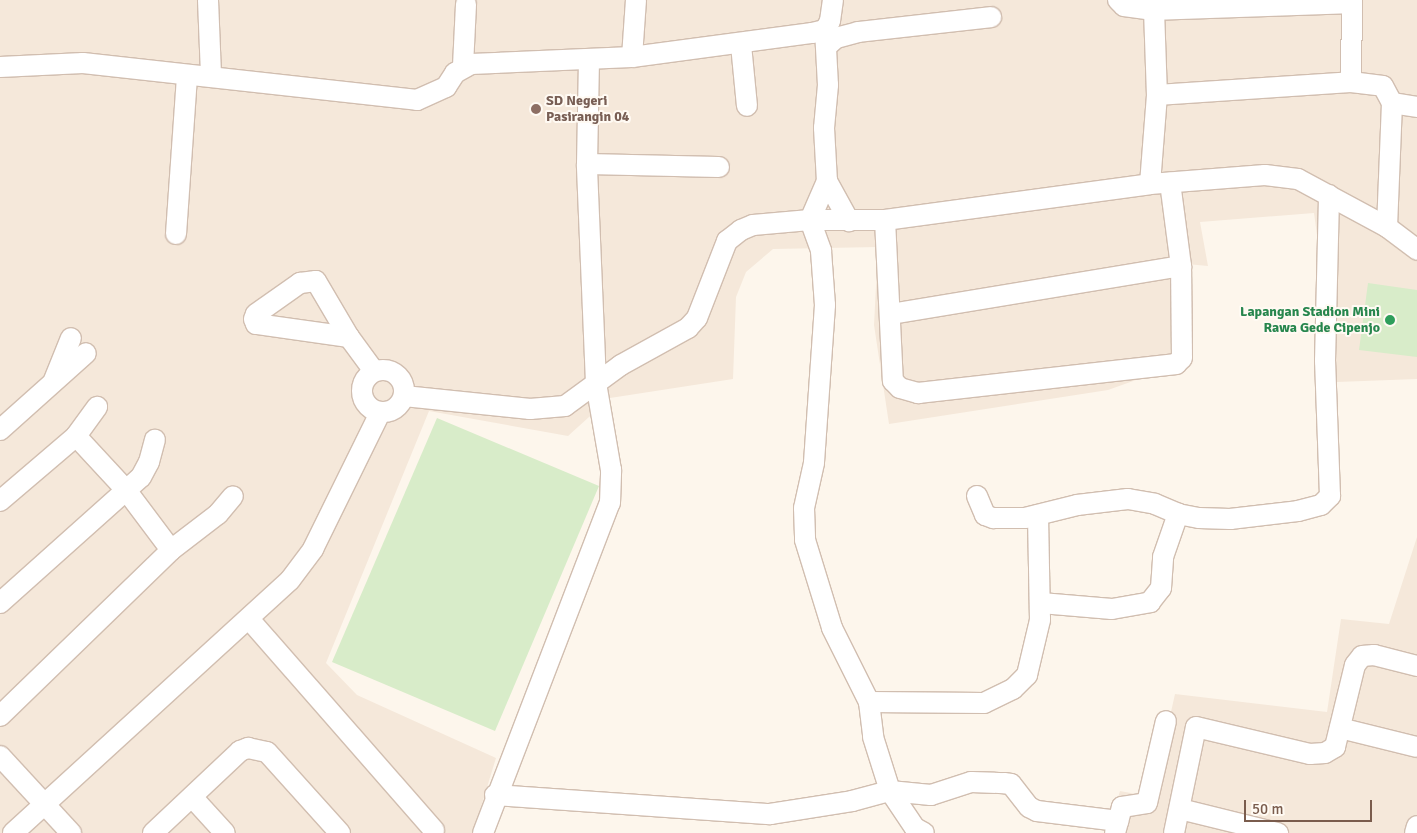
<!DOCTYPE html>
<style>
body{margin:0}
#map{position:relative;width:1417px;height:833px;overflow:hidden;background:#fdf6ec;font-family:Signika,sans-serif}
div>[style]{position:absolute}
.residential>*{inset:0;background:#f5e8da}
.green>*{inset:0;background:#d8ecc9}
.roads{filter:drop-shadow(1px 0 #d1beb0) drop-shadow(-1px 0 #d1beb0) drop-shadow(0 1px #d1beb0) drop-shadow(0 -1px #d1beb0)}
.street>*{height:20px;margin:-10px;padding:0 10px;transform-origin:10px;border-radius:10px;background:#fff}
.street>.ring{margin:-10px;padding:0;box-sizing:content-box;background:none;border:20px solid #fff;border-radius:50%}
.dots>*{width:14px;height:14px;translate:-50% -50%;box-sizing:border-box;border:2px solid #fffaf3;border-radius:50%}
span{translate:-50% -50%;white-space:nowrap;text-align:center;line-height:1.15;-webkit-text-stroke:4px #fffaf3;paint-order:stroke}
.education-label{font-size:14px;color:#785e54;font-weight:700}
.left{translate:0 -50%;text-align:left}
.leisure-label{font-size:14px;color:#27864d;font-weight:700}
.right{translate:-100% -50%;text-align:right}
.scale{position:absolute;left:1244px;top:800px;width:128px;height:22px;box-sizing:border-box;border:2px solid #7a5c4d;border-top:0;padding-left:6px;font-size:15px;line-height:18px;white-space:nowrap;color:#7a5c4d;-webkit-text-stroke:4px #fffaf3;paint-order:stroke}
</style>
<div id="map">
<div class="residential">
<i style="clip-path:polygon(0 0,1417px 0,1417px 379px,1337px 382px,1314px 213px,1200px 222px,1208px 266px,1177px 263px,1178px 365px,1108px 390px,889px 424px,874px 325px,878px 247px,773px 249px,746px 272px,736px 297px,733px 379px,610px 398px,568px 436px,429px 411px,326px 663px,357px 695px,496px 758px,473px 833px,0 833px)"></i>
<i style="clip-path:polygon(1417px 537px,1417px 833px,1107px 833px,1120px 791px,1152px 797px,1175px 694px,1327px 712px,1341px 619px,1389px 624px)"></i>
</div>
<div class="green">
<i style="clip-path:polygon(1368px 283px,1417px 290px,1417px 357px,1359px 350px)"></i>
<i style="clip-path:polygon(437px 418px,599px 486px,495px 731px,332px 662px)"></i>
</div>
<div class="roads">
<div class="street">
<i style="left:208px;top:0;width:75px;rotate:87.7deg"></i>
<i style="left:1118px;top:0;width:8px;rotate:45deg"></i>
<i style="left:1124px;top:6px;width:30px;rotate:8deg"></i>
<i style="left:1154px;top:10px;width:85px;rotate:88deg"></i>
<i style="left:1157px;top:95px;width:89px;rotate:94.5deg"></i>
<i style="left:1154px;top:10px;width:198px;rotate:-2deg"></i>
<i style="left:825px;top:30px;width:55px;rotate:86.9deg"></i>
<i style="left:828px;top:85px;width:43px;rotate:95.3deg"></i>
<i style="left:824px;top:128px;width:53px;rotate:86.8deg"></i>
<i style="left:827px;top:181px;width:46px;rotate:61.2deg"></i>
<i style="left:741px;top:45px;width:61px;rotate:84.4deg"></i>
<i style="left:827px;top:46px;width:12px;rotate:-42deg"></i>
<i style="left:836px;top:38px;width:23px;rotate:-15deg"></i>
<i style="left:858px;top:32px;width:134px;rotate:-6.4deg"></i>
<i style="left:632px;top:57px;width:57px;rotate:-86deg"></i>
<i style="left:463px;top:66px;width:62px;rotate:-87.2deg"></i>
<i style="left:0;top:67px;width:83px;rotate:-2.8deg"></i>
<i style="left:83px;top:63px;width:336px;rotate:6.3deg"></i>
<i style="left:417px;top:100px;width:32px;rotate:-24deg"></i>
<i style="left:446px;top:87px;width:17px;rotate:-57deg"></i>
<i style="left:455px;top:73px;width:18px;rotate:-29deg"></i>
<i style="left:471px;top:64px;width:161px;rotate:-2.5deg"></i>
<i style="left:632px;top:57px;width:182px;rotate:-7.6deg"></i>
<i style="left:812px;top:33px;width:13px;rotate:-13deg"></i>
<i style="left:825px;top:30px;width:10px;rotate:-61deg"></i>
<i style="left:830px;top:21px;width:21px;rotate:-82deg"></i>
<i style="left:1351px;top:82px;width:82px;rotate:-89.3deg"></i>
<i style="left:1157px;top:95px;width:194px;rotate:-3.8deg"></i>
<i style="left:1351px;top:82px;width:32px;rotate:7deg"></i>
<i style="left:1383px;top:86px;width:19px;rotate:62deg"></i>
<i style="left:1392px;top:103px;width:124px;rotate:92.3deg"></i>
<i style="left:1392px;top:103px;width:25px;rotate:9deg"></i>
<i style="left:587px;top:164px;width:132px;rotate:1.3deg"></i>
<i style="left:827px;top:181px;width:43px;rotate:113.6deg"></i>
<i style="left:810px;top:220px;width:33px;rotate:70deg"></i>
<i style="left:821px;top:251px;width:54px;rotate:85.8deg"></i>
<i style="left:825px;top:305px;width:158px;rotate:94deg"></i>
<i style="left:814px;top:463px;width:46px;rotate:102.5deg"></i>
<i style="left:804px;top:508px;width:32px;rotate:88deg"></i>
<i style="left:805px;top:540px;width:92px;rotate:72.9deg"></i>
<i style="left:832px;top:628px;width:83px;rotate:63.4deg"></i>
<i style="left:869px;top:702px;width:35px;rotate:83deg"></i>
<i style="left:873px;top:737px;width:57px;rotate:72.5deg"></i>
<i style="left:890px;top:791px;width:45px;rotate:56deg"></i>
<i style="left:915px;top:828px;width:10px;rotate:29deg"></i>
<i style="left:885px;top:220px;width:161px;rotate:87.2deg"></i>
<i style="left:893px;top:381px;width:10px;rotate:45deg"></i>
<i style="left:900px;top:388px;width:19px;rotate:16deg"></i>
<i style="left:918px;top:393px;width:260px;rotate:-6.4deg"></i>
<i style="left:1176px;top:364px;width:8px;rotate:-45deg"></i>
<i style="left:1182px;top:358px;width:92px;rotate:-90.6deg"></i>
<i style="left:176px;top:234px;width:159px;rotate:-86deg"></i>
<i style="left:891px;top:314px;width:294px;rotate:-9.4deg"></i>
<i style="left:1181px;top:266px;width:84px;rotate:-97.5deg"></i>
<i style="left:349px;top:337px;width:94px;rotate:-172deg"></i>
<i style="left:256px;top:324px;width:5px;rotate:-112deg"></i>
<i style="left:254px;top:319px;width:5px;rotate:-68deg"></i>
<i style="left:256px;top:314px;width:54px;rotate:-35.2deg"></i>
<i style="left:300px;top:283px;width:16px;rotate:-7deg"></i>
<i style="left:316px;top:281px;width:65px;rotate:59.5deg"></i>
<i style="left:349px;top:337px;width:42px;rotate:53.7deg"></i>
<i class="ring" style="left:362px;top:370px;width:22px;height:22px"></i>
<i style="left:54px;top:380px;width:45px;rotate:-68deg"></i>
<i style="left:404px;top:396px;width:127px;rotate:5.9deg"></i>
<i style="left:530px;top:409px;width:35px;rotate:-5deg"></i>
<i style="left:565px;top:406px;width:69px;rotate:-36.2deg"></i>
<i style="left:621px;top:365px;width:77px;rotate:-28.9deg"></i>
<i style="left:688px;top:328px;width:13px;rotate:-48deg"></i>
<i style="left:697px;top:318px;width:83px;rotate:-68.7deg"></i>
<i style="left:727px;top:241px;width:18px;rotate:-38deg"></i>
<i style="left:741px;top:230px;width:13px;rotate:-23deg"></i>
<i style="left:753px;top:225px;width:57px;rotate:-5deg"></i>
<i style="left:810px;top:220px;width:75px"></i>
<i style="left:885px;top:220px;width:267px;rotate:-7.7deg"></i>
<i style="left:1150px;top:184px;width:115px;rotate:-4.5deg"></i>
<i style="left:1265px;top:175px;width:33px;rotate:7deg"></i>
<i style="left:1298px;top:179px;width:101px;rotate:28.3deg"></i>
<i style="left:1387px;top:227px;width:38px;rotate:37deg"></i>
<i style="left:0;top:430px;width:115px;rotate:-41.8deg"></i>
<i style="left:76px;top:436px;width:74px;rotate:47.2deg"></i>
<i style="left:126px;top:490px;width:75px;rotate:53.1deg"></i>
<i style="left:977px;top:496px;width:21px;rotate:67deg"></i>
<i style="left:985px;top:515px;width:9px;rotate:21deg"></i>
<i style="left:993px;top:518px;width:32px"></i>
<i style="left:1025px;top:518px;width:54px;rotate:-14deg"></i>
<i style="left:1077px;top:505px;width:51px;rotate:-6.7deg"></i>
<i style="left:1128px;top:499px;width:27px;rotate:10deg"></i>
<i style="left:1155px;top:504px;width:25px;rotate:23deg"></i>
<i style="left:0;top:501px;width:100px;rotate:-40.5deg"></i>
<i style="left:76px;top:436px;width:36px;rotate:-54deg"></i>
<i style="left:0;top:603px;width:189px;rotate:-41.8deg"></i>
<i style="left:141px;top:477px;width:17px;rotate:-62deg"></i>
<i style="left:149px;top:462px;width:23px;rotate:-75deg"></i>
<i style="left:1041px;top:603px;width:71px;rotate:4.8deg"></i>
<i style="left:1112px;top:609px;width:39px;rotate:-10deg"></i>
<i style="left:1150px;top:602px;width:18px;rotate:-52deg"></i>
<i style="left:1161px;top:588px;width:31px;rotate:-86deg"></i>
<i style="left:1163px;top:557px;width:46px;rotate:-70.8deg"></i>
<i style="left:1178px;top:514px;width:21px;rotate:11deg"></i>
<i style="left:1199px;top:518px;width:31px;rotate:2deg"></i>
<i style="left:1230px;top:519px;width:68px;rotate:-6.7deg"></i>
<i style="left:1298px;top:511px;width:24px;rotate:-15deg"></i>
<i style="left:1321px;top:505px;width:13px;rotate:-45deg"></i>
<i style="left:1330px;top:496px;width:135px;rotate:-92.1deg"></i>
<i style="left:1325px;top:361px;width:166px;rotate:-88.6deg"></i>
<i style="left:249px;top:619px;width:281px;rotate:48.8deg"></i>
<i style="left:869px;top:702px;width:115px;rotate:0.5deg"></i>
<i style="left:984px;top:703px;width:32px;rotate:-26deg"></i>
<i style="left:1013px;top:689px;width:20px;rotate:-45deg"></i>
<i style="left:1027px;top:675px;width:57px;rotate:-76.7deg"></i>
<i style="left:1040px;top:620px;width:105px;rotate:-91.1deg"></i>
<i style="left:0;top:716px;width:238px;rotate:-44.1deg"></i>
<i style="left:171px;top:550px;width:59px;rotate:-37.5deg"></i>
<i style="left:218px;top:514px;width:23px;rotate:-50deg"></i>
<i style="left:1340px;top:728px;width:79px;rotate:13.9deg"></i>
<i style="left:0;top:756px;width:105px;rotate:47.3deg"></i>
<i style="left:495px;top:795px;width:276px;rotate:4deg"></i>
<i style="left:770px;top:814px;width:83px;rotate:-9deg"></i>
<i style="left:852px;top:801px;width:39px;rotate:-15deg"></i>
<i style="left:890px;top:791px;width:41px;rotate:5.6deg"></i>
<i style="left:931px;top:795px;width:42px;rotate:-18deg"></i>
<i style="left:971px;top:782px;width:33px;rotate:2deg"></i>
<i style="left:1004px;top:783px;width:7px;rotate:8deg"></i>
<i style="left:1011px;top:784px;width:29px;rotate:52deg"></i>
<i style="left:1029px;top:807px;width:9px;rotate:27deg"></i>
<i style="left:1037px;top:811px;width:82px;rotate:7deg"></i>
<i style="left:193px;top:798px;width:47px;rotate:47.6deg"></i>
<i style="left:1180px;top:809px;width:101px;rotate:13.8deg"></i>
<i style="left:13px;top:833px;width:375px;rotate:-42.4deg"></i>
<i style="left:290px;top:580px;width:39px;rotate:-53deg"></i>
<i style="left:313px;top:549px;width:152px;rotate:-63.8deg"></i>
<i style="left:153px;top:833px;width:120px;rotate:-43.3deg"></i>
<i style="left:240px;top:751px;width:9px;rotate:-21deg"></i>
<i style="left:248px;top:748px;width:19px;rotate:12deg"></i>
<i style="left:267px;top:752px;width:109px;rotate:48deg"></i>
<i style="left:483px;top:833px;width:354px;rotate:-69deg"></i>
<i style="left:610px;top:503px;width:33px;rotate:-88deg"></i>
<i style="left:611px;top:470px;width:88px;rotate:-99.8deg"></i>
<i style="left:596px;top:383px;width:219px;rotate:-92.4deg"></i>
<i style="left:587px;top:164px;width:104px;rotate:-88.9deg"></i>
<i style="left:1115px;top:833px;width:27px;rotate:-75deg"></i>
<i style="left:1122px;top:807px;width:25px;rotate:-9deg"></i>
<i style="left:1147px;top:803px;width:84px;rotate:-77deg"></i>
<i style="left:1174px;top:833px;width:108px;rotate:-78.3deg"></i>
<i style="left:1196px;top:727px;width:117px;rotate:13.3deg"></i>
<i style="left:1310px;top:754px;width:15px;rotate:-4deg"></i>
<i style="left:1325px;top:753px;width:12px;rotate:-31deg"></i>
<i style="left:1335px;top:747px;width:84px;rotate:-76.3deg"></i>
<i style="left:1355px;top:665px;width:11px;rotate:-52deg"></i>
<i style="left:1362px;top:656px;width:12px;rotate:-5deg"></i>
<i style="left:1374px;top:655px;width:44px;rotate:14.3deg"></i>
<i style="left:1415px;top:833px;width:7px;rotate:-74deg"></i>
</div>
</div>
<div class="dots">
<i style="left:536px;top:109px;background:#8d6e63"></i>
<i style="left:1390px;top:320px;background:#2e9e5b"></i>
</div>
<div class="education-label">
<span class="left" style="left:546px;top:109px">SD Negeri<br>Pasirangin 04</span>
</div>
<div class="leisure-label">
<span class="right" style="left:1380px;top:320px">Lapangan Stadion Mini<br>Rawa Gede Cipenjo</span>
</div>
<div class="scale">50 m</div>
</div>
